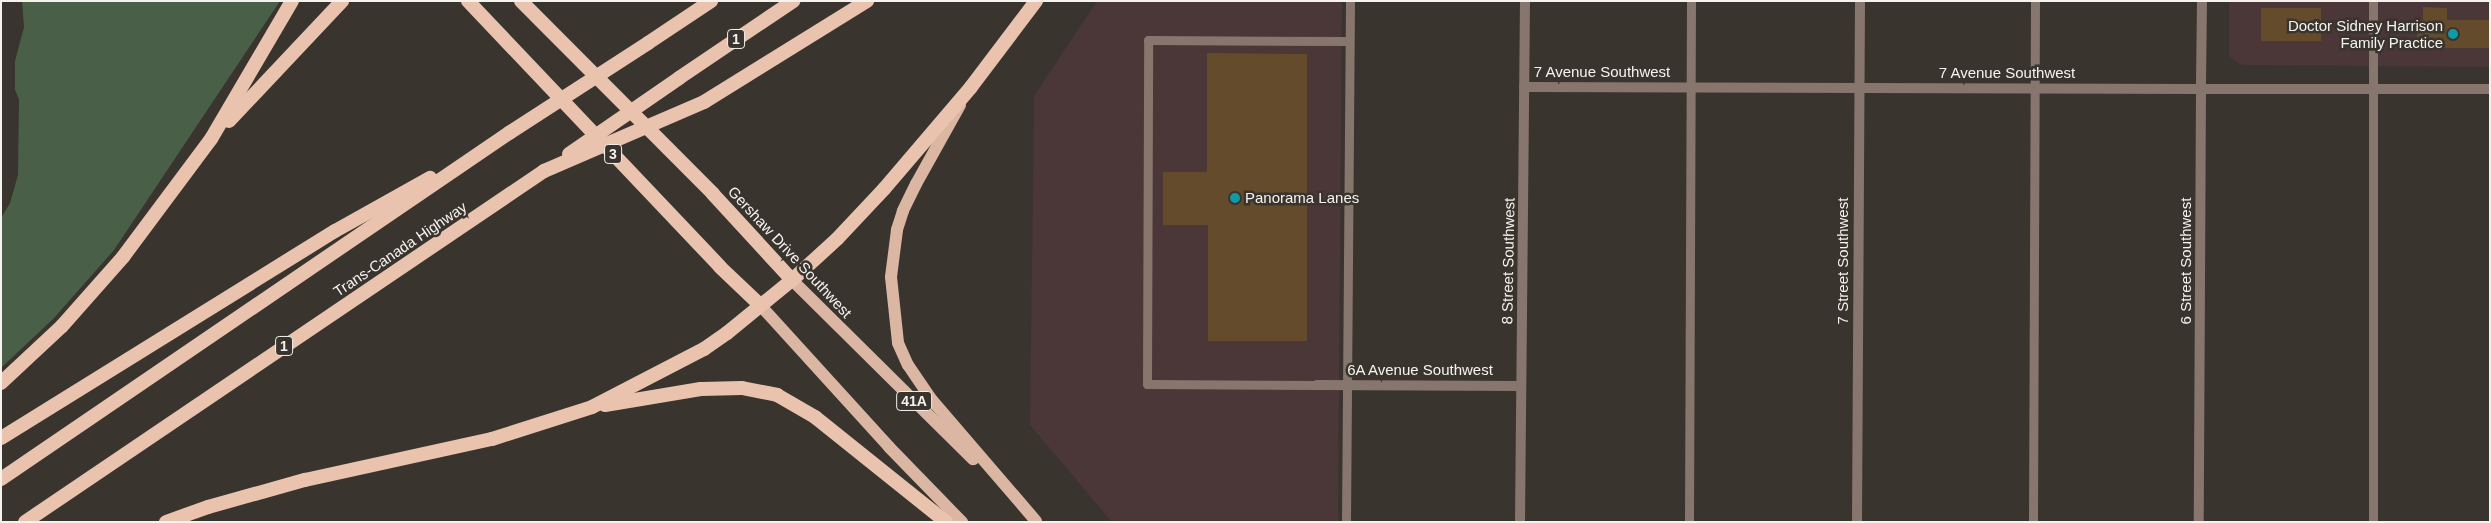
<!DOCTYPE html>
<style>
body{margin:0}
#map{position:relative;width:2491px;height:523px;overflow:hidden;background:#39342e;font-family:Helvetica,sans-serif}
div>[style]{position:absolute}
.commercial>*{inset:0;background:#4b3638}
.green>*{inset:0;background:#495f48}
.building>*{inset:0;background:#634b2b}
.service>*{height:9px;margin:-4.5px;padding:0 4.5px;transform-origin:4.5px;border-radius:4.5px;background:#87766d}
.minor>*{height:10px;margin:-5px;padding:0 5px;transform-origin:5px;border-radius:5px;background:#87766d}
.tertiary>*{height:10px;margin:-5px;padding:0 5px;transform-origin:5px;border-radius:5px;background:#87766d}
.primary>*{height:12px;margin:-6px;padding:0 6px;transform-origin:6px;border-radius:6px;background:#dab6a3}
.trunk>*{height:14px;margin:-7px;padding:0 7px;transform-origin:7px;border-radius:7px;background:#eac3ae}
.trunk-bridge>*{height:14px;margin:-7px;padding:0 7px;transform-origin:7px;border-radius:7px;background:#eac3ae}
.dots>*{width:14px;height:14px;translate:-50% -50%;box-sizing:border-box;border:2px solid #39342e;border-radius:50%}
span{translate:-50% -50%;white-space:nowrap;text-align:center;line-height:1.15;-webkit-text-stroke:5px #39342e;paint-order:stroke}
.shield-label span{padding:1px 4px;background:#39342e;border:1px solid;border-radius:4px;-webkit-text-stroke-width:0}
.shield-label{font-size:14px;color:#f6f2ee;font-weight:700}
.poi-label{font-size:15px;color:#f6f2ee}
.right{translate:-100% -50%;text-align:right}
.left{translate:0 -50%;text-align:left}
.street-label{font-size:15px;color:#f6f2ee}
.frame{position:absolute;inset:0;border:2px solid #f6f2ee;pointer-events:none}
</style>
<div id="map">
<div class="commercial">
<i style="clip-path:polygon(1097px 1px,1342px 1px,1338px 522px,1112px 522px,1030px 425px,1034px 96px)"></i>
<i style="clip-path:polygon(2229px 1px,2490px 1px,2490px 67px,2242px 65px,2229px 57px)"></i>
</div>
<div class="green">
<i style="clip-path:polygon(22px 1px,280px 1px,114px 250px,54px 318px,1px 368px,1px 218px,10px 203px,18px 175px,19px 99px,15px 90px,15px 61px,24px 27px)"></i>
</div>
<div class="building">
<i style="clip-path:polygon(2423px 7px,2447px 8px,2447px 20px,2489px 20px,2489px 48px,2417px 48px,2417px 20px,2423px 20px)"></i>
<i style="clip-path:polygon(2261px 8px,2321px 8px,2321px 41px,2261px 41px)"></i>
<i style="clip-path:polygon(1207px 53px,1307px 54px,1307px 341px,1208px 341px,1208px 225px,1163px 225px,1163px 172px,1207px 172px)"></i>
</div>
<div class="service">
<i style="left:2373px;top:1px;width:521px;rotate:90deg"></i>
<i style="left:1317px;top:385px;width:170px;rotate:-179.7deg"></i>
<i style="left:1147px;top:384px;width:344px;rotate:-89.8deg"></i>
<i style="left:1148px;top:40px;width:201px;rotate:0.3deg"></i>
<i style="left:1346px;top:522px;width:521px;rotate:-89.56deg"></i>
<i style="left:1689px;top:522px;width:521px;rotate:-89.78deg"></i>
<i style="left:2033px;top:522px;width:521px;rotate:-89.78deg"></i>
</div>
<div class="minor">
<i style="left:1524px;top:87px;width:677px;rotate:0.17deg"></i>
<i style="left:2201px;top:89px;width:433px;rotate:90.3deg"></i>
<i style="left:1317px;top:385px;width:204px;rotate:0.3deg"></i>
<i style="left:1520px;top:522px;width:521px;rotate:-89.45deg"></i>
<i style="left:1857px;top:522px;width:521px;rotate:-89.67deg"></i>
</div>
<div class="tertiary">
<i style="left:2202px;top:1px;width:88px;rotate:90.7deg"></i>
<i style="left:2201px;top:89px;width:289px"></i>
</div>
<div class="primary">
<i style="left:960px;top:105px;width:90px;rotate:119.1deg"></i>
<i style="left:916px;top:184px;width:30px;rotate:116deg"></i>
<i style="left:903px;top:211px;width:20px;rotate:108deg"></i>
<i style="left:897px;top:230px;width:47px;rotate:97.3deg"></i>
<i style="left:891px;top:277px;width:66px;rotate:83.9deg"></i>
<i style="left:898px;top:343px;width:24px;rotate:66deg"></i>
<i style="left:908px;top:365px;width:41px;rotate:55.9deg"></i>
<i style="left:931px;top:399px;width:161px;rotate:49.3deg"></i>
<i style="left:792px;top:280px;width:255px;rotate:44.7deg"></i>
<i style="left:760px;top:305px;width:192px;rotate:47.7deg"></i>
<i style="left:889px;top:447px;width:105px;rotate:45.8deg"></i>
</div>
<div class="trunk">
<i style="left:468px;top:1px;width:366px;rotate:46.5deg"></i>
<i style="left:720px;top:267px;width:55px;rotate:43.5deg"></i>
<i style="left:521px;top:1px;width:272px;rotate:45.1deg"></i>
<i style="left:713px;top:194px;width:117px;rotate:47.4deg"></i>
<i style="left:648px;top:43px;width:76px;rotate:-33.7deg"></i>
<i style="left:679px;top:78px;width:138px;rotate:-34deg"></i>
<i style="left:704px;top:102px;width:192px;rotate:-31.8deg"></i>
<i style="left:229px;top:121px;width:165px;rotate:-46.7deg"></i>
<i style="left:1px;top:383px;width:83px;rotate:-43.1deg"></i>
<i style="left:62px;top:326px;width:92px;rotate:-48.5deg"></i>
<i style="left:123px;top:257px;width:147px;rotate:-53.3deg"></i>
<i style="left:211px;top:139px;width:160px;rotate:-59.6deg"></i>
<i style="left:605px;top:405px;width:97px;rotate:-9.5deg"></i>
<i style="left:701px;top:389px;width:41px;rotate:-1.4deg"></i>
<i style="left:742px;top:388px;width:36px;rotate:11deg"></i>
<i style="left:777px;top:395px;width:44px;rotate:30.1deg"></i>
<i style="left:815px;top:417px;width:168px;rotate:38.7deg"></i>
<i style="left:1px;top:438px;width:393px;rotate:-31.8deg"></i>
<i style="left:335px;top:231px;width:109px;rotate:-29.2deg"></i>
<i style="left:1px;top:479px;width:615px;rotate:-34.26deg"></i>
<i style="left:25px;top:522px;width:627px;rotate:-34.07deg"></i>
<i style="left:166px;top:522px;width:45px;rotate:-19.7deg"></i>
<i style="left:208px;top:507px;width:101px;rotate:-15.6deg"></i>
<i style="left:305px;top:480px;width:191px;rotate:-12.4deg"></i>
<i style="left:492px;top:439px;width:105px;rotate:-17.7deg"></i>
<i style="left:592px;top:407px;width:126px;rotate:-27.4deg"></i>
<i style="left:704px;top:349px;width:28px;rotate:-35deg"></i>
<i style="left:727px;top:333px;width:84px;rotate:-39.2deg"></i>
<i style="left:792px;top:280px;width:61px;rotate:-42.3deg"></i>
<i style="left:837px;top:239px;width:69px;rotate:-46.8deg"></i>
<i style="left:884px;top:189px;width:134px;rotate:-49.5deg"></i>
<i style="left:971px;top:87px;width:108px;rotate:-52.9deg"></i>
</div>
<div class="trunk-bridge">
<i style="left:509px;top:133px;width:166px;rotate:-32.9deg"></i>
<i style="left:569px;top:154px;width:134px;rotate:-34.6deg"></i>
<i style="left:544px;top:171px;width:174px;rotate:-23.3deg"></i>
</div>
<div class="dots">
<i style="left:2453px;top:34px;background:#0f9aa8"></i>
<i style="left:1235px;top:198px;background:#0f9aa8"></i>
</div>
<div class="shield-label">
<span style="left:736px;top:39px">1</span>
<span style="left:613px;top:154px">3</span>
<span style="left:284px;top:346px">1</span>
<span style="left:914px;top:401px">41A</span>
</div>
<div class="poi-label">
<span class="right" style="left:2443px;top:34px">Doctor Sidney Harrison<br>Family Practice</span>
<span class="left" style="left:1245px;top:198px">Panorama Lanes</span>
</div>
<div class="street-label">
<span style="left:1602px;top:72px">7 Avenue Southwest</span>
<span style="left:2007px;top:73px">7 Avenue Southwest</span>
<span style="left:400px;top:249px;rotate:-34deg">Trans-Canada Highway</span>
<span style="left:790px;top:252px;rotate:47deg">Gershaw Drive Southwest</span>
<span style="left:1508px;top:261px;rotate:-89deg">8 Street Southwest</span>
<span style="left:1843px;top:261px;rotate:-90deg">7 Street Southwest</span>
<span style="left:2186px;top:261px;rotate:-90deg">6 Street Southwest</span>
<span style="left:1420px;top:370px">6A Avenue Southwest</span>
</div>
<div class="frame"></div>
</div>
